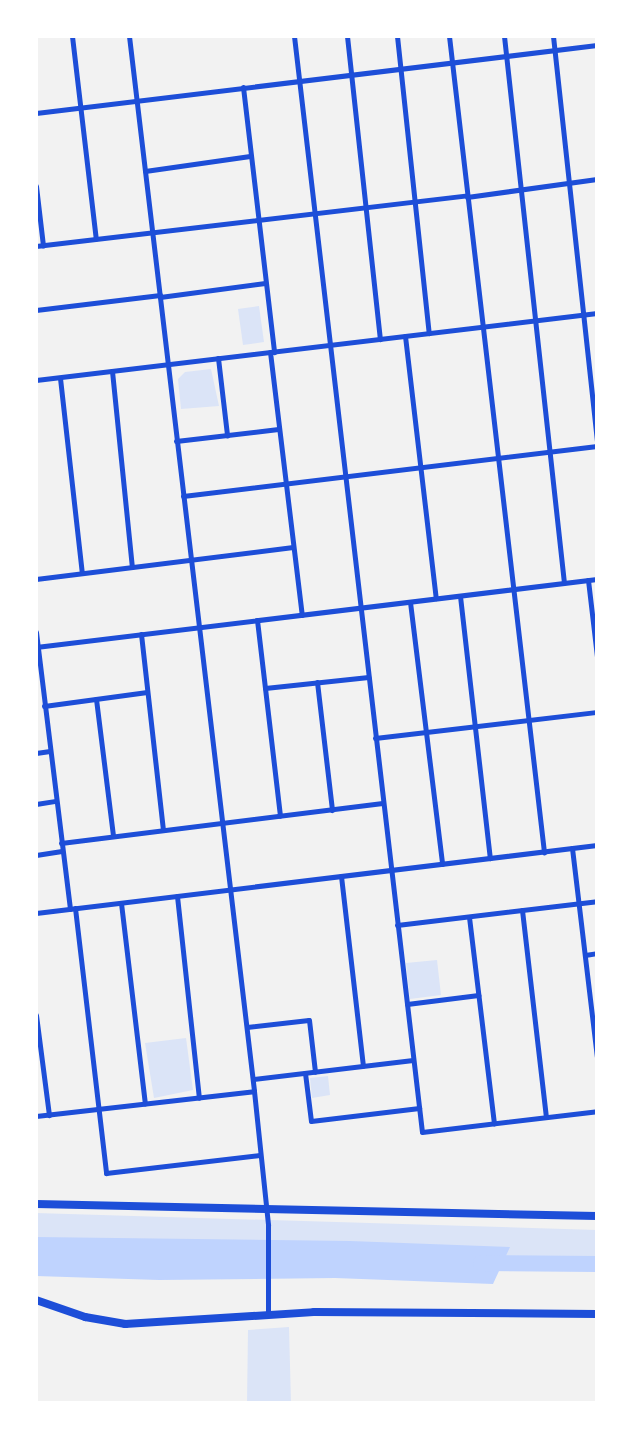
<!DOCTYPE html>
<style>
body{margin:0}
#map{position:relative;width:633px;height:1439px;overflow:hidden;background:#f2f2f2;font-family:Jost,sans-serif}
div>[style]{position:absolute}
.green>*{inset:0;background:#dbe4f7}
.water>*{inset:0;background:#bfd3fe}
.river>*{height:16px;margin:-8px;padding:0 8px;transform-origin:8px;border-radius:8px;background:#bfd3fe}
.minor>*{height:5px;margin:-2.5px;padding:0 2.5px;transform-origin:2.5px;border-radius:2.5px;background:#1d4ed8}
.primary>*{height:8px;margin:-4px;padding:0 4px;transform-origin:4px;border-radius:4px;background:#1d4ed8}
span{translate:-50% -50%;white-space:nowrap;text-align:center;line-height:1.15;-webkit-text-stroke:6px #fff;paint-order:stroke}
.frame{position:absolute;inset:0;border:38px solid #fff;pointer-events:none}
</style>
<div id="map">
<div class="green">
<i style="clip-path:polygon(259px 306px,264px 342px,243px 345px,238px 309px)"></i>
<i style="clip-path:polygon(211px 369px,219px 406px,181px 409px,178px 379px,185px 372px)"></i>
<i style="clip-path:polygon(437px 960px,441px 995px,410px 999px,406px 963px)"></i>
<i style="clip-path:polygon(186px 1038px,193px 1090px,154px 1098px,145px 1043px)"></i>
<i style="clip-path:polygon(328px 1076px,330px 1095px,312px 1098px,310px 1078px)"></i>
<i style="clip-path:polygon(36px 1213px,597px 1230px,597px 1259px,36px 1248px)"></i>
<i style="clip-path:polygon(289px 1327px,291px 1403px,247px 1403px,248px 1330px)"></i>
</div>
<div class="water">
<i style="clip-path:polygon(36px 1237px,350px 1241px,510px 1247px,493px 1284px,335px 1278px,159px 1280px,36px 1276px)"></i>
</div>
<div class="river">
<i style="left:481px;top:1263px;width:116px;rotate:0.5deg"></i>
</div>
<div class="minor">
<i style="left:72px;top:36px;width:204px;rotate:83.3deg"></i>
<i style="left:129px;top:36px;width:1062px;rotate:83.24deg"></i>
<i style="left:254px;top:1091px;width:135px;rotate:84deg"></i>
<i style="left:268px;top:1225px;width:89px;rotate:90deg"></i>
<i style="left:294px;top:36px;width:1103px;rotate:83.34deg"></i>
<i style="left:422px;top:1132px;width:176px;rotate:-6.8deg"></i>
<i style="left:347px;top:36px;width:305px;rotate:83.8deg"></i>
<i style="left:397px;top:36px;width:299px;rotate:83.9deg"></i>
<i style="left:449px;top:36px;width:822px;rotate:83.36deg"></i>
<i style="left:504px;top:36px;width:550px;rotate:83.74deg"></i>
<i style="left:553px;top:36px;width:408px;rotate:83.8deg"></i>
<i style="left:243px;top:87px;width:267px;rotate:83.3deg"></i>
<i style="left:36px;top:113px;width:565px;rotate:-6.91deg"></i>
<i style="left:145px;top:171px;width:106px;rotate:-8.1deg"></i>
<i style="left:36px;top:186px;width:60px;rotate:83.3deg"></i>
<i style="left:467px;top:197px;width:131px;rotate:-7.9deg"></i>
<i style="left:36px;top:246px;width:434px;rotate:-6.7deg"></i>
<i style="left:160px;top:297px;width:106px;rotate:-7.6deg"></i>
<i style="left:36px;top:310px;width:125px;rotate:-6.9deg"></i>
<i style="left:405px;top:336px;width:264px;rotate:83.3deg"></i>
<i style="left:270px;top:352px;width:265px;rotate:83.1deg"></i>
<i style="left:218px;top:358px;width:78px;rotate:83.3deg"></i>
<i style="left:112px;top:371px;width:197px;rotate:84.2deg"></i>
<i style="left:60px;top:378px;width:196px;rotate:83.6deg"></i>
<i style="left:36px;top:380px;width:565px;rotate:-6.81deg"></i>
<i style="left:176px;top:441px;width:103px;rotate:-6.7deg"></i>
<i style="left:183px;top:496px;width:417px;rotate:-6.9deg"></i>
<i style="left:36px;top:579px;width:259px;rotate:-7.1deg"></i>
<i style="left:588px;top:580px;width:78px;rotate:83.3deg"></i>
<i style="left:460px;top:596px;width:264px;rotate:83.5deg"></i>
<i style="left:410px;top:602px;width:264px;rotate:83deg"></i>
<i style="left:257px;top:620px;width:197px;rotate:83.3deg"></i>
<i style="left:36px;top:632px;width:279px;rotate:83deg"></i>
<i style="left:141px;top:634px;width:197px;rotate:83.6deg"></i>
<i style="left:36px;top:647px;width:565px;rotate:-6.91deg"></i>
<i style="left:317px;top:682px;width:129px;rotate:83.3deg"></i>
<i style="left:265px;top:688px;width:104px;rotate:-6.1deg"></i>
<i style="left:96px;top:699px;width:138px;rotate:82.9deg"></i>
<i style="left:44px;top:706px;width:104px;rotate:-7.7deg"></i>
<i style="left:375px;top:738px;width:224px;rotate:-6.7deg"></i>
<i style="left:36px;top:753px;width:14px;rotate:-8deg"></i>
<i style="left:36px;top:804px;width:20px;rotate:-9deg"></i>
<i style="left:61px;top:843px;width:324px;rotate:-7.1deg"></i>
<i style="left:572px;top:848px;width:210px;rotate:83.2deg"></i>
<i style="left:36px;top:855px;width:26px;rotate:-9deg"></i>
<i style="left:341px;top:876px;width:191px;rotate:83.4deg"></i>
<i style="left:177px;top:896px;width:203px;rotate:83.8deg"></i>
<i style="left:121px;top:903px;width:202px;rotate:83.2deg"></i>
<i style="left:75px;top:908px;width:267px;rotate:83.3deg"></i>
<i style="left:106px;top:1173px;width:155px;rotate:-6.7deg"></i>
<i style="left:522px;top:910px;width:208px;rotate:83.4deg"></i>
<i style="left:36px;top:913px;width:565px;rotate:-6.91deg"></i>
<i style="left:469px;top:917px;width:208px;rotate:83.1deg"></i>
<i style="left:397px;top:925px;width:201px;rotate:-6.8deg"></i>
<i style="left:585px;top:955px;width:12px;rotate:-9deg"></i>
<i style="left:407px;top:1004px;width:72px;rotate:-7.2deg"></i>
<i style="left:36px;top:1015px;width:101px;rotate:82.6deg"></i>
<i style="left:247px;top:1027px;width:62px;rotate:-6.4deg"></i>
<i style="left:309px;top:1020px;width:52px;rotate:83.4deg"></i>
<i style="left:305px;top:1073px;width:48px;rotate:82.9deg"></i>
<i style="left:311px;top:1121px;width:109px;rotate:-6.9deg"></i>
<i style="left:253px;top:1079px;width:161px;rotate:-6.8deg"></i>
<i style="left:36px;top:1116px;width:219px;rotate:-6.5deg"></i>
</div>
<div class="primary">
<i style="left:36px;top:1204px;width:561px;rotate:1.23deg"></i>
<i style="left:36px;top:1300px;width:52px;rotate:19.1deg"></i>
<i style="left:85px;top:1317px;width:41px;rotate:9.9deg"></i>
<i style="left:125px;top:1324px;width:189px;rotate:-3.6deg"></i>
<i style="left:314px;top:1312px;width:283px;rotate:0.4deg"></i>
</div>
<div class="frame"></div>
</div>
